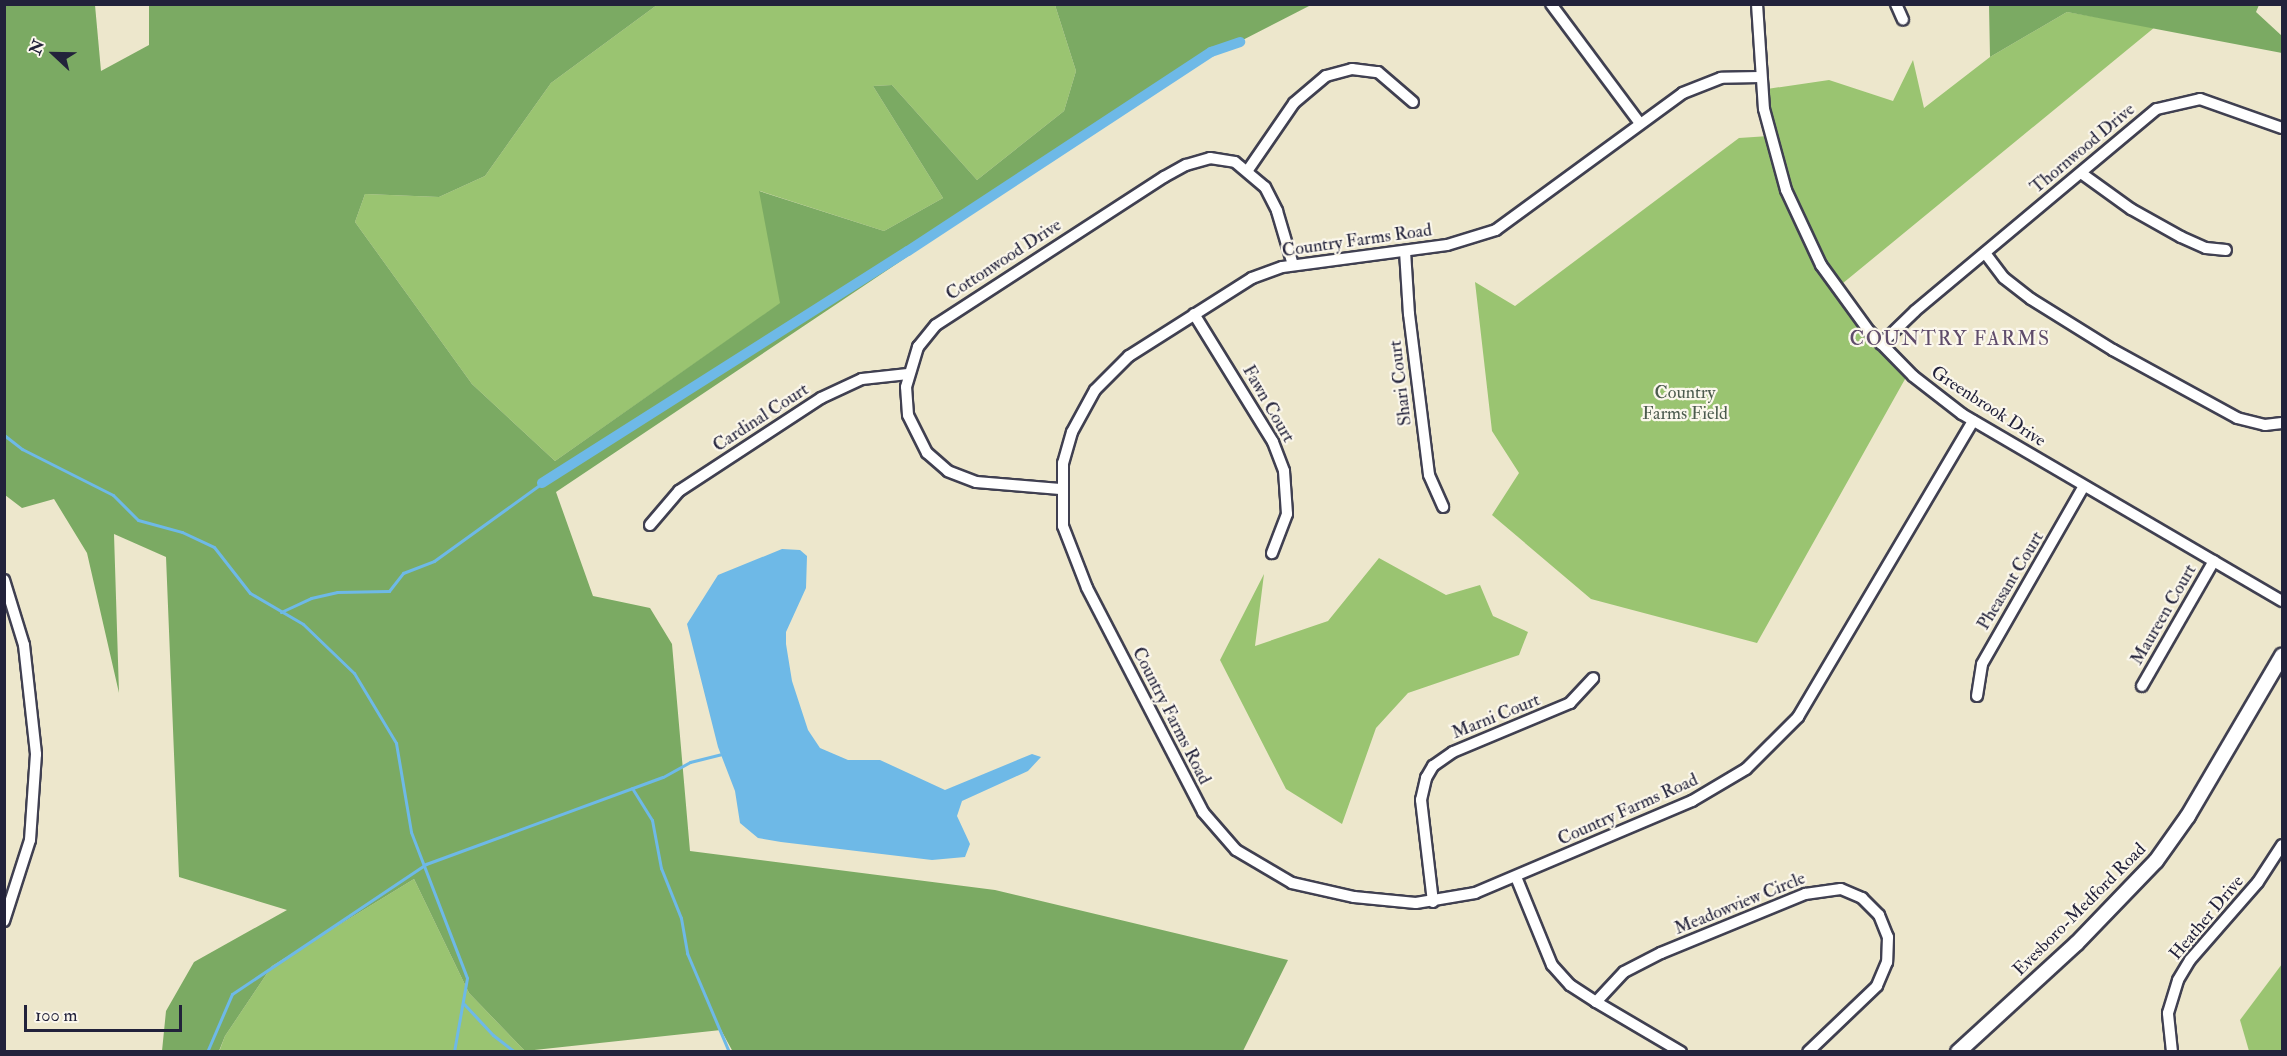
<!DOCTYPE html>
<style>
body{margin:0}
#map{position:relative;width:2287px;height:1056px;overflow:hidden;background:#ede7cc;font-family:"IM FELL Double Pica",serif}
div>[style]{position:absolute}
.green>*{inset:0;background:#9ac471}
.forest>*{inset:0;background:#7baa63}
.water>*{inset:0;background:#6eb9e7}
.stream>*{height:3px;margin:-1.5px;padding:0 1.5px;transform-origin:1.5px;border-radius:1.5px;background:#6eb9e7}
.canal>*{height:10px;margin:-5px;padding:0 5px;transform-origin:5px;border-radius:5px;background:#6eb9e7}
.roads{filter:drop-shadow(2px 0 #404051) drop-shadow(-2px 0 #404051) drop-shadow(0 2px #404051) drop-shadow(0 -2px #404051)}
.street>*{height:10px;margin:-5px;padding:0 5px;transform-origin:5px;border-radius:5px;background:#fff}
.secondary>*{height:14px;margin:-7px;padding:0 7px;transform-origin:7px;border-radius:7px;background:#fff}
span{translate:-50% -50%;white-space:nowrap;text-align:center;line-height:1.15;-webkit-text-stroke:4.5px #fbf7ec;paint-order:stroke}
.street-label{font-size:18px;color:#22223b}
.park-label{font-size:18px;color:#4c5b4e}
.neighbourhood-label{font-size:20px;color:#5f4c6b;letter-spacing:1.5px}
.frame{position:absolute;inset:0;border:6px solid #22223b;pointer-events:none}
.north{position:absolute;left:24px;top:24px;width:60px;height:60px;-webkit-text-stroke:4px #fbf7ec;paint-order:stroke;rotate:292deg;font-size:16px;font-weight:700;line-height:24px;text-align:center;color:#22223b}
.north::after{content:'';display:block;margin:auto;width:21px;height:27px;background:#22223b;clip-path:polygon(50% 0,100% 100%,50% 72%,0 100%)}
.scale{position:absolute;left:24px;top:1005px;width:158px;height:27px;box-sizing:border-box;border:3px solid #22223b;border-top:0;padding-left:8px;font-size:18px;line-height:21px;white-space:nowrap;color:#22223b;-webkit-text-stroke:4px #fbf7ec;paint-order:stroke}
</style>
<div id="map">
<div class="green">
<i style="clip-path:polygon(657px 5px,1055px 5px,1076px 71px,1064px 111px,977px 180px,892px 85px,873px 86px,943px 198px,884px 231px,760px 191px,781px 303px,555px 461px,472px 384px,355px 222px,365px 194px,439px 197px,485px 176px,551px 83px)"></i>
<i style="clip-path:polygon(2067px 12px,2155px 27px,1837px 288px,1909px 372px,1757px 643px,1591px 599px,1492px 515px,1519px 473px,1492px 431px,1475px 282px,1515px 306px,1739px 138px,1769px 136px,1767px 89px,1829px 80px,1893px 101px,1913px 60px,1924px 108px,1990px 57px)"></i>
<i style="clip-path:polygon(1379px 558px,1446px 595px,1480px 585px,1493px 616px,1528px 632px,1519px 655px,1408px 693px,1376px 728px,1342px 824px,1286px 789px,1220px 660px,1264px 574px,1255px 646px,1328px 621px)"></i>
<i style="clip-path:polygon(414px 879px,469px 993px,525px 1051px,219px 1052px,225px 1036px,272px 966px)"></i>
<i style="clip-path:polygon(2282px 964px,2282px 1051px,2249px 1051px,2240px 1020px)"></i>
</div>
<div class="forest">
<i style="clip-path:polygon(4px 5px,95px 5px,101px 71px,149px 45px,149px 5px,657px 5px,551px 83px,485px 176px,439px 197px,365px 194px,355px 222px,472px 384px,555px 461px,780px 303px,759px 191px,884px 231px,943px 198px,873px 86px,892px 85px,977px 180px,1064px 111px,1076px 71px,1055px 5px,1311px 5px,1192px 66px,556px 492px,593px 596px,650px 608px,672px 644px,690px 851px,995px 890px,1288px 960px,1243px 1051px,733px 1052px,721px 1030px,525px 1051px,469px 993px,414px 879px,272px 966px,225px 1036px,219px 1051px,162px 1051px,166px 1011px,194px 962px,287px 910px,179px 877px,166px 557px,114px 534px,119px 693px,87px 553px,54px 499px,22px 508px,5px 495px)"></i>
<i style="clip-path:polygon(1989px 5px,2259px 5px,2256px 12px,2282px 36px,2282px 53px,2067px 12px,1990px 57px)"></i>
</div>
<div class="water">
<i style="clip-path:polygon(782px 549px,800px 550px,807px 556px,806px 588px,786px 632px,786px 644px,792px 681px,808px 730px,820px 748px,848px 760px,880px 760px,945px 790px,1032px 754px,1041px 757px,1028px 771px,962px 801px,957px 816px,970px 844px,965px 857px,932px 860px,781px 842px,758px 838px,740px 823px,735px 791px,718px 747px,687px 624px,718px 575px)"></i>
</div>
<div class="stream">
<i style="left:4px;top:435px;width:23px;rotate:38deg"></i>
<i style="left:22px;top:449px;width:102px;rotate:26.8deg"></i>
<i style="left:113px;top:495px;width:35px;rotate:45deg"></i>
<i style="left:138px;top:520px;width:46px;rotate:15.3deg"></i>
<i style="left:182px;top:532px;width:35px;rotate:25deg"></i>
<i style="left:214px;top:547px;width:58px;rotate:52deg"></i>
<i style="left:250px;top:593px;width:61px;rotate:30.3deg"></i>
<i style="left:303px;top:624px;width:71px;rotate:43.9deg"></i>
<i style="left:354px;top:673px;width:82px;rotate:59deg"></i>
<i style="left:396px;top:743px;width:90px;rotate:80.4deg"></i>
<i style="left:411px;top:832px;width:156px;rotate:69deg"></i>
<i style="left:467px;top:978px;width:75px;rotate:100deg"></i>
<i style="left:281px;top:612px;width:33px;rotate:-25deg"></i>
<i style="left:311px;top:598px;width:27px;rotate:-13deg"></i>
<i style="left:337px;top:592px;width:52px;rotate:-1.1deg"></i>
<i style="left:389px;top:591px;width:23px;rotate:-52deg"></i>
<i style="left:403px;top:573px;width:33px;rotate:-21deg"></i>
<i style="left:434px;top:561px;width:133px;rotate:-35.8deg"></i>
<i style="left:632px;top:788px;width:38px;rotate:58deg"></i>
<i style="left:652px;top:820px;width:49px;rotate:79.4deg"></i>
<i style="left:661px;top:868px;width:54px;rotate:68.2deg"></i>
<i style="left:681px;top:918px;width:36px;rotate:80deg"></i>
<i style="left:687px;top:953px;width:108px;rotate:67deg"></i>
<i style="left:464px;top:1004px;width:42px;rotate:46.9deg"></i>
<i style="left:493px;top:1035px;width:28px;rotate:38deg"></i>
<i style="left:207px;top:1052px;width:63px;rotate:-66.7deg"></i>
<i style="left:232px;top:994px;width:234px;rotate:-33.8deg"></i>
<i style="left:426px;top:864px;width:252px;rotate:-20.2deg"></i>
<i style="left:663px;top:777px;width:31px;rotate:-29deg"></i>
<i style="left:690px;top:762px;width:36px;rotate:-14deg"></i>
</div>
<div class="canal">
<i style="left:542px;top:483px;width:433px;rotate:-32.4deg"></i>
<i style="left:908px;top:251px;width:363px;rotate:-33.3deg"></i>
<i style="left:1211px;top:52px;width:31px;rotate:-19deg"></i>
</div>
<div class="roads">
<div class="street">
<i style="left:1551px;top:4px;width:147px;rotate:53.3deg"></i>
<i style="left:1757px;top:4px;width:105px;rotate:86.2deg"></i>
<i style="left:1764px;top:109px;width:84px;rotate:74.8deg"></i>
<i style="left:1786px;top:190px;width:83px;rotate:65deg"></i>
<i style="left:1821px;top:265px;width:82px;rotate:54deg"></i>
<i style="left:1869px;top:331px;width:63px;rotate:45.6deg"></i>
<i style="left:1913px;top:376px;width:62px;rotate:37.8deg"></i>
<i style="left:1962px;top:414px;width:371px;rotate:30.3deg"></i>
<i style="left:1896px;top:4px;width:17px;rotate:66deg"></i>
<i style="left:1760px;top:77px;width:39px;rotate:179deg"></i>
<i style="left:1721px;top:78px;width:41px;rotate:158.5deg"></i>
<i style="left:1683px;top:93px;width:232px;rotate:143.8deg"></i>
<i style="left:1496px;top:230px;width:51px;rotate:163deg"></i>
<i style="left:1447px;top:245px;width:166px;rotate:172.4deg"></i>
<i style="left:1282px;top:267px;width:32px;rotate:160deg"></i>
<i style="left:1252px;top:278px;width:146px;rotate:147.6deg"></i>
<i style="left:1129px;top:356px;width:48px;rotate:135deg"></i>
<i style="left:1095px;top:390px;width:48px;rotate:118.7deg"></i>
<i style="left:1072px;top:432px;width:32px;rotate:106deg"></i>
<i style="left:1063px;top:463px;width:63px;rotate:90deg"></i>
<i style="left:1063px;top:526px;width:66px;rotate:68.8deg"></i>
<i style="left:1087px;top:588px;width:252px;rotate:62.6deg"></i>
<i style="left:1203px;top:812px;width:50px;rotate:49deg"></i>
<i style="left:1236px;top:850px;width:65px;rotate:30.5deg"></i>
<i style="left:1292px;top:883px;width:64px;rotate:12.7deg"></i>
<i style="left:1354px;top:897px;width:62px;rotate:5.5deg"></i>
<i style="left:1416px;top:903px;width:60px;rotate:-9.6deg"></i>
<i style="left:1475px;top:893px;width:236px;rotate:-23deg"></i>
<i style="left:1692px;top:801px;width:63px;rotate:-30.7deg"></i>
<i style="left:1746px;top:769px;width:74px;rotate:-45deg"></i>
<i style="left:1798px;top:717px;width:344px;rotate:-59.4deg"></i>
<i style="left:1248px;top:170px;width:81px;rotate:-55.5deg"></i>
<i style="left:1294px;top:103px;width:42px;rotate:-40.2deg"></i>
<i style="left:1326px;top:76px;width:27px;rotate:-15deg"></i>
<i style="left:1352px;top:69px;width:26px;rotate:7deg"></i>
<i style="left:1378px;top:72px;width:46px;rotate:40.6deg"></i>
<i style="left:2081px;top:173px;width:62px;rotate:35.8deg"></i>
<i style="left:2131px;top:209px;width:57px;rotate:29.2deg"></i>
<i style="left:2181px;top:237px;width:27px;rotate:24deg"></i>
<i style="left:2206px;top:248px;width:20px;rotate:6deg"></i>
<i style="left:1405px;top:251px;width:63px;rotate:86.4deg"></i>
<i style="left:1409px;top:314px;width:162px;rotate:82.9deg"></i>
<i style="left:1429px;top:475px;width:35px;rotate:66deg"></i>
<i style="left:1985px;top:253px;width:31px;rotate:53deg"></i>
<i style="left:2004px;top:278px;width:34px;rotate:38deg"></i>
<i style="left:2031px;top:299px;width:97px;rotate:31.9deg"></i>
<i style="left:2113px;top:350px;width:141px;rotate:28.7deg"></i>
<i style="left:2237px;top:418px;width:29px;rotate:14deg"></i>
<i style="left:2265px;top:425px;width:17px;rotate:-7deg"></i>
<i style="left:1194px;top:314px;width:150px;rotate:58.3deg"></i>
<i style="left:1273px;top:442px;width:31px;rotate:69deg"></i>
<i style="left:1284px;top:471px;width:43px;rotate:86deg"></i>
<i style="left:1287px;top:514px;width:42px;rotate:111deg"></i>
<i style="left:1881px;top:344px;width:47px;rotate:-44.1deg"></i>
<i style="left:1915px;top:311px;width:315px;rotate:-39.9deg"></i>
<i style="left:2157px;top:109px;width:44px;rotate:-13.1deg"></i>
<i style="left:2200px;top:99px;width:87px;rotate:19.5deg"></i>
<i style="left:1060px;top:489px;width:84px;rotate:-175.2deg"></i>
<i style="left:976px;top:482px;width:30px;rotate:-159deg"></i>
<i style="left:948px;top:471px;width:28px;rotate:-139deg"></i>
<i style="left:927px;top:453px;width:42px;rotate:-116.6deg"></i>
<i style="left:908px;top:415px;width:28px;rotate:-94deg"></i>
<i style="left:906px;top:387px;width:42px;rotate:-73.3deg"></i>
<i style="left:918px;top:347px;width:28px;rotate:-51deg"></i>
<i style="left:936px;top:325px;width:272px;rotate:-33deg"></i>
<i style="left:1164px;top:177px;width:25px;rotate:-29deg"></i>
<i style="left:1186px;top:165px;width:25px;rotate:-16deg"></i>
<i style="left:1210px;top:158px;width:25px;rotate:9deg"></i>
<i style="left:1235px;top:162px;width:39px;rotate:40deg"></i>
<i style="left:1265px;top:187px;width:27px;rotate:63deg"></i>
<i style="left:1277px;top:211px;width:56px;rotate:73.5deg"></i>
<i style="left:650px;top:525px;width:45px;rotate:-49.5deg"></i>
<i style="left:679px;top:491px;width:170px;rotate:-33.2deg"></i>
<i style="left:821px;top:398px;width:45px;rotate:-24.9deg"></i>
<i style="left:862px;top:379px;width:46px;rotate:-6.2deg"></i>
<i style="left:4px;top:580px;width:68px;rotate:72.9deg"></i>
<i style="left:24px;top:645px;width:110px;rotate:83.7deg"></i>
<i style="left:36px;top:754px;width:86px;rotate:94deg"></i>
<i style="left:30px;top:840px;width:85px;rotate:107.8deg"></i>
<i style="left:2142px;top:686px;width:144px;rotate:-60.1deg"></i>
<i style="left:1977px;top:696px;width:32px;rotate:-81deg"></i>
<i style="left:1982px;top:664px;width:205px;rotate:-60.2deg"></i>
<i style="left:1516px;top:877px;width:95px;rotate:67.8deg"></i>
<i style="left:1552px;top:965px;width:27px;rotate:48deg"></i>
<i style="left:1570px;top:985px;width:31px;rotate:33deg"></i>
<i style="left:1433px;top:902px;width:103px;rotate:-96.7deg"></i>
<i style="left:1421px;top:800px;width:23px;rotate:-77deg"></i>
<i style="left:1426px;top:778px;width:14px;rotate:-60deg"></i>
<i style="left:1433px;top:766px;width:24px;rotate:-35deg"></i>
<i style="left:1453px;top:752px;width:127px;rotate:-22.7deg"></i>
<i style="left:1570px;top:703px;width:34px;rotate:-47deg"></i>
<i style="left:1681px;top:1052px;width:99px;rotate:-149.5deg"></i>
<i style="left:1596px;top:1002px;width:41px;rotate:-47deg"></i>
<i style="left:1624px;top:972px;width:42px;rotate:-27.2deg"></i>
<i style="left:1661px;top:953px;width:156px;rotate:-22.3deg"></i>
<i style="left:1805px;top:894px;width:36px;rotate:-8deg"></i>
<i style="left:1841px;top:889px;width:23px;rotate:23deg"></i>
<i style="left:1862px;top:898px;width:24px;rotate:45deg"></i>
<i style="left:1879px;top:915px;width:24px;rotate:68deg"></i>
<i style="left:1888px;top:937px;width:25px;rotate:92deg"></i>
<i style="left:1887px;top:962px;width:26px;rotate:113deg"></i>
<i style="left:1877px;top:986px;width:95px;rotate:136.3deg"></i>
<i style="left:2172px;top:1052px;width:39px;rotate:-96deg"></i>
<i style="left:2168px;top:1013px;width:34px;rotate:-73deg"></i>
<i style="left:2178px;top:980px;width:23px;rotate:-59deg"></i>
<i style="left:2190px;top:960px;width:103px;rotate:-48.9deg"></i>
<i style="left:2258px;top:882px;width:44px;rotate:-57deg"></i>
</div>
<div class="secondary">
<i style="left:1958px;top:1052px;width:160px;rotate:-42.5deg"></i>
<i style="left:2076px;top:944px;width:115px;rotate:-46.1deg"></i>
<i style="left:2156px;top:861px;width:55px;rotate:-54.6deg"></i>
<i style="left:2188px;top:816px;width:186px;rotate:-59.6deg"></i>
</div>
</div>
<div class="street-label">
<span style="left:2083px;top:149px;rotate:-40deg">Thornwood Drive</span>
<span style="left:1357px;top:241px;rotate:-8deg">Country Farms Road</span>
<span style="left:1004px;top:260px;rotate:-33deg">Cottonwood Drive</span>
<span style="left:1401px;top:383px;rotate:-97deg">Shari Court</span>
<span style="left:1268px;top:404px;rotate:60deg">Fawn Court</span>
<span style="left:1988px;top:407px;rotate:33deg">Greenbrook Drive</span>
<span style="left:761px;top:418px;rotate:-33deg">Cardinal Court</span>
<span style="left:2011px;top:581px;rotate:-59deg">Pheasant Court</span>
<span style="left:2164px;top:615px;rotate:-60deg">Maureen Court</span>
<span style="left:1171px;top:716px;rotate:63deg">Country Farms Road</span>
<span style="left:1496px;top:717px;rotate:-22deg">Marni Court</span>
<span style="left:1628px;top:810px;rotate:-24deg">Country Farms Road</span>
<span style="left:1740px;top:904px;rotate:-22deg">Meadowview Circle</span>
<span style="left:2080px;top:910px;rotate:-45deg">Evesboro-Medford Road</span>
<span style="left:2207px;top:918px;rotate:-50deg">Heather Drive</span>
</div>
<div class="park-label">
<span style="left:1685px;top:404px">Country<br>Farms Field</span>
</div>
<div class="neighbourhood-label">
<span style="left:1950px;top:338px">COUNTRY FARMS</span>
</div>
<div class="frame"></div>
<div class="north">N</div>
<div class="scale">100 m</div>
</div>
